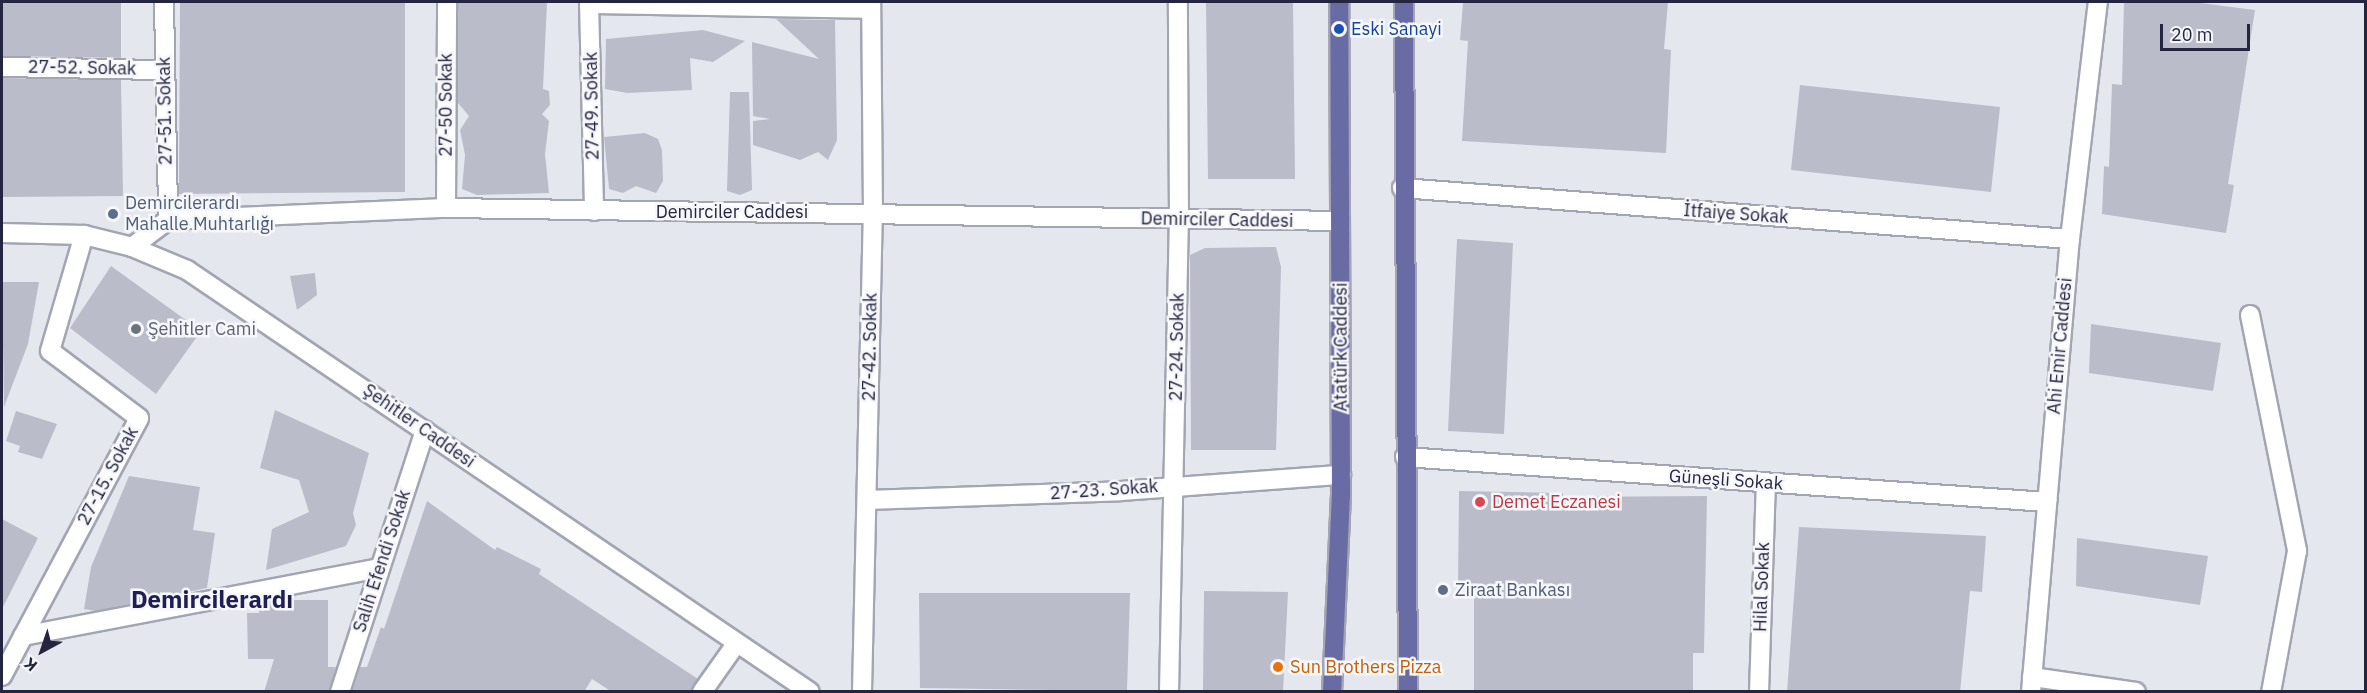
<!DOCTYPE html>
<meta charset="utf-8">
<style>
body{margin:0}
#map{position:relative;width:2367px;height:693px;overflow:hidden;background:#e5e7ee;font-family:"IBM Plex Sans",sans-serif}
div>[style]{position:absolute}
.building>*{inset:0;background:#babdc9}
.roads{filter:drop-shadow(2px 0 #a3a5b3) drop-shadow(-2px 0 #a3a5b3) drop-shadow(0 2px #a3a5b3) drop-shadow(0 -2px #a3a5b3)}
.street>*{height:18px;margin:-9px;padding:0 9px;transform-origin:9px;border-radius:9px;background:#fff}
.primary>*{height:18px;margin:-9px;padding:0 9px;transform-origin:9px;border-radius:9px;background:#696ba4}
.dots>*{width:16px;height:16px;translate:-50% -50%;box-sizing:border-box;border:3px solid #f6f7fa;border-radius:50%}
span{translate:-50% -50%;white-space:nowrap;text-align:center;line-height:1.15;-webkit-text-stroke:5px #f6f7fa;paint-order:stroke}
.transit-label{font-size:18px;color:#164399}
.left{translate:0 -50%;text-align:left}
.street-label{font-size:18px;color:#242540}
.service-label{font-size:18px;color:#4e5e75}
.worship-label{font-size:18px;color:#5b616d}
.health-label{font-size:18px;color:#be3a42}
.food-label{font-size:18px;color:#c56008}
.district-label{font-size:24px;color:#1f1f53;font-weight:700}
.frame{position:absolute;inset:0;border:3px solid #242540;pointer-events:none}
.north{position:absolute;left:12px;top:621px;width:60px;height:60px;-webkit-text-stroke:4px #f6f7fa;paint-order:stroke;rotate:220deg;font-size:16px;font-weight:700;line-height:24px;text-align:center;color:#242540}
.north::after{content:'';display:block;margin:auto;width:21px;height:27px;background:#242540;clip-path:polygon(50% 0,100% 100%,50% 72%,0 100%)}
.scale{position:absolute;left:2160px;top:24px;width:90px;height:27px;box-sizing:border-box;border:3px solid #242540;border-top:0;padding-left:8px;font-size:18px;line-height:21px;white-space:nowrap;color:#242540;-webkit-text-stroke:4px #f6f7fa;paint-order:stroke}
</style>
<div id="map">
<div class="building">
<i style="clip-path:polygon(2px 2px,121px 2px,121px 58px,2px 56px)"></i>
<i style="clip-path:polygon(180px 2px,405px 2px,405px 192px,179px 194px)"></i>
<i style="clip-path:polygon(458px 2px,547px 2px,543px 89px,549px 91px,550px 105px,542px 114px,549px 121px,545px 154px,549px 193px,477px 195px,462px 189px,465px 155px,460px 130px,469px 116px,458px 103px)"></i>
<i style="clip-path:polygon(1206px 2px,1293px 2px,1295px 179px,1208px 179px)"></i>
<i style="clip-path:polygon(1463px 2px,1668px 2px,1664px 49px,1671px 50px,1666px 153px,1462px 141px,1468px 41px,1460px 40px)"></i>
<i style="clip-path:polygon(2124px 2px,2193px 2px,2255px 10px,2228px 184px,2234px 185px,2226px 233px,2102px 214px,2104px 166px,2109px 167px,2112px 84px,2122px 85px)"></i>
<i style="clip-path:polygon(776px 19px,835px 20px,837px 140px,828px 160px,818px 152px,800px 160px,753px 145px,753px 121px,770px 119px,753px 116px,752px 42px,819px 59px)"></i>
<i style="clip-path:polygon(703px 30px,745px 41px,713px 62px,690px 58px,692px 90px,627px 93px,605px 89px,606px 39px)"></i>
<i style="clip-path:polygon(2px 78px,121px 80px,123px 196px,2px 197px)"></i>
<i style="clip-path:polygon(1800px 85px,2000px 107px,1991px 192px,1791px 170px)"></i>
<i style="clip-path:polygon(730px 92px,749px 92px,752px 190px,740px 195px,727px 191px)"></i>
<i style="clip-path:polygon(645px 133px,658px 139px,662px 150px,663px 181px,656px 193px,636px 186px,623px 193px,609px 189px,604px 137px)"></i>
<i style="clip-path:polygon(1457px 239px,1513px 243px,1504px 434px,1448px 431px)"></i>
<i style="clip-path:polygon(1276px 247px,1281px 267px,1276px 450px,1191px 450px,1190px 255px,1205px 248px)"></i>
<i style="clip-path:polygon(111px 266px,201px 331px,156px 394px,70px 328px)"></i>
<i style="clip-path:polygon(315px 273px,317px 295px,297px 310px,290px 276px)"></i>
<i style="clip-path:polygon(2px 282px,39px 282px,28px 344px,4px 407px)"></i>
<i style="clip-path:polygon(2091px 324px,2221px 343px,2213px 391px,2089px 373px)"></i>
<i style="clip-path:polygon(275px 410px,369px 453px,353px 513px,356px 525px,346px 546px,266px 570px,272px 529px,309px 512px,299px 480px,260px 468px)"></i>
<i style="clip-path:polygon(16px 411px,57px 424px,42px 459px,18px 452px,20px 446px,6px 441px)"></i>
<i style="clip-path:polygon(129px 476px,200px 487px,193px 530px,215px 533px,207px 588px,96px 611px,84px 609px,91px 567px)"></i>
<i style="clip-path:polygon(1459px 491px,1563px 493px,1563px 497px,1707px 496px,1704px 653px,1693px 653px,1693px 692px,1474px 692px,1474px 589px,1458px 589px)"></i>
<i style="clip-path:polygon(427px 501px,495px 550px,497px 547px,541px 569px,539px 574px,698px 679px,691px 692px,612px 692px,592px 679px,584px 692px,352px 692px,360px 667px,367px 667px,381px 627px,384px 629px)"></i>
<i style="clip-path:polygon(2px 519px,38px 538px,2px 609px)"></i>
<i style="clip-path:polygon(1799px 527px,1986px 536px,1982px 592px,1970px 591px,1960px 692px,1787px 692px)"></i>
<i style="clip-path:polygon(2077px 538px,2208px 556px,2200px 605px,2076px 586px)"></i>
<i style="clip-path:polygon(1204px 591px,1288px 592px,1283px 692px,1203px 692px)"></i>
<i style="clip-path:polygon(919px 593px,1130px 593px,1127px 691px,920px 688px)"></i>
<i style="clip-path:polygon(270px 600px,328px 600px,328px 667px,336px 667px,329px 692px,264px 692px,274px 659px,248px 659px,247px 613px,259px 613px,260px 602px)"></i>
</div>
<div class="roads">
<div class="street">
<i style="left:164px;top:2px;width:218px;rotate:88.9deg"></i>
<i style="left:589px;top:2px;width:209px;rotate:88.6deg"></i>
<i style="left:589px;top:4px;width:282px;rotate:1deg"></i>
<i style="left:2px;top:67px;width:161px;rotate:1.1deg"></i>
<i style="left:1402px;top:188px;width:670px;rotate:4.37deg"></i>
<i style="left:446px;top:208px;width:206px;rotate:-89.7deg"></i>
<i style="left:2px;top:233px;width:82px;rotate:1.4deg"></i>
<i style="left:84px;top:235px;width:49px;rotate:14deg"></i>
<i style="left:132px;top:247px;width:60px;rotate:22.7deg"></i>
<i style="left:187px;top:270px;width:752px;rotate:34.11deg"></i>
<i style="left:132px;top:247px;width:45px;rotate:-36.9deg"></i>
<i style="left:168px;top:220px;width:278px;rotate:-2.5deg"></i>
<i style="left:446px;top:208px;width:894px;rotate:0.83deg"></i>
<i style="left:2250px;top:315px;width:241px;rotate:78.7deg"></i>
<i style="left:2297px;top:551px;width:143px;rotate:100.4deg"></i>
<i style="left:1405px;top:457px;width:644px;rotate:4.01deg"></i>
<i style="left:867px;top:500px;width:254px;rotate:-2deg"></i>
<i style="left:1121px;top:491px;width:221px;rotate:-4.2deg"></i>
<i style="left:23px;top:636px;width:363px;rotate:-10.8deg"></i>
<i style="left:2px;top:676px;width:292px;rotate:-62deg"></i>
<i style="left:139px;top:418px;width:111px;rotate:-143deg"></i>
<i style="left:50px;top:351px;width:121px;rotate:-73.7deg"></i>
<i style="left:2032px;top:677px;width:105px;rotate:8.2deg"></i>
<i style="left:340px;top:692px;width:275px;rotate:-72deg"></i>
<i style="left:702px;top:692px;width:59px;rotate:-54.7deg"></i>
<i style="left:862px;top:692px;width:479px;rotate:-88.7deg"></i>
<i style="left:873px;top:213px;width:211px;rotate:-90.5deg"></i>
<i style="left:1169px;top:692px;width:472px;rotate:-88.8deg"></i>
<i style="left:1179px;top:220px;width:218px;rotate:-90.3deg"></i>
<i style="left:1759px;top:692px;width:209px;rotate:-88.1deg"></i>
<i style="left:2031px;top:692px;width:455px;rotate:-85.1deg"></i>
<i style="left:2070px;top:239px;width:239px;rotate:-83.3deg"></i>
</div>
<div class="primary">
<i style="left:1404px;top:2px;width:690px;rotate:89.67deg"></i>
<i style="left:1332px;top:692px;width:196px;rotate:-87.4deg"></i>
<i style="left:1341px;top:496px;width:494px;rotate:-90.2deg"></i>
</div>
</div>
<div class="dots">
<i style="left:1339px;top:29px;background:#1a4fb4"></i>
<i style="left:113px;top:214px;background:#5c6f8a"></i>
<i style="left:136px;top:329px;background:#6b7280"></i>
<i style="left:1480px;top:502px;background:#e0444e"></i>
<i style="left:1443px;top:590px;background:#5c6f8a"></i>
<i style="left:1278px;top:667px;background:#e8710a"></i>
</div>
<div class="transit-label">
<span class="left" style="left:1351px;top:29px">Eski Sanayi</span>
</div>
<div class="street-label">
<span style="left:82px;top:68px;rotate:1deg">27-52. Sokak</span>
<span style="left:446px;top:105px;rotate:-90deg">27-50 Sokak</span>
<span style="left:592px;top:106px;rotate:-91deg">27-49. Sokak</span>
<span style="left:165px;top:111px;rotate:-91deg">27-51. Sokak</span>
<span style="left:732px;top:212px">Demirciler Caddesi</span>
<span style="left:1736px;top:214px;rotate:4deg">İtfaiye Sokak</span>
<span style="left:1217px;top:220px;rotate:1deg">Demirciler Caddesi</span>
<span style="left:2060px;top:346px;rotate:-85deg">Ahi Emir Caddesi</span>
<span style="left:870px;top:347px;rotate:-89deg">27-42. Sokak</span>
<span style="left:1177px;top:347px;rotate:-89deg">27-24. Sokak</span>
<span style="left:1341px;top:347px;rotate:-90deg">Atatürk Caddesi</span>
<span style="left:419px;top:426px;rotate:35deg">Şehitler Caddesi</span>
<span style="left:108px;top:476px;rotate:-62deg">27-15. Sokak</span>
<span style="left:1726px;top:480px;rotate:4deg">Güneşli Sokak</span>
<span style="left:1104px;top:490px;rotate:-4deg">27-23. Sokak</span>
<span style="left:382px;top:561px;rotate:-72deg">Salih Efendi Sokak</span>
<span style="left:1762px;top:587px;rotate:-88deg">Hilal Sokak</span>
</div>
<div class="service-label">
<span class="left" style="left:125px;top:214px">Demircilerardı<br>Mahalle Muhtarlığı</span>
<span class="left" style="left:1455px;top:590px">Ziraat Bankası</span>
</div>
<div class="worship-label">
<span class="left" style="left:148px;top:329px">Şehitler Cami</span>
</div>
<div class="health-label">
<span class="left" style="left:1492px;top:502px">Demet Eczanesi</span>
</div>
<div class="food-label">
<span class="left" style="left:1290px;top:667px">Sun Brothers Pizza</span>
</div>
<div class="district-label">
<span style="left:212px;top:600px">Demircilerardı</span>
</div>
<div class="frame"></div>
<div class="north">K</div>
<div class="scale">20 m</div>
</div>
